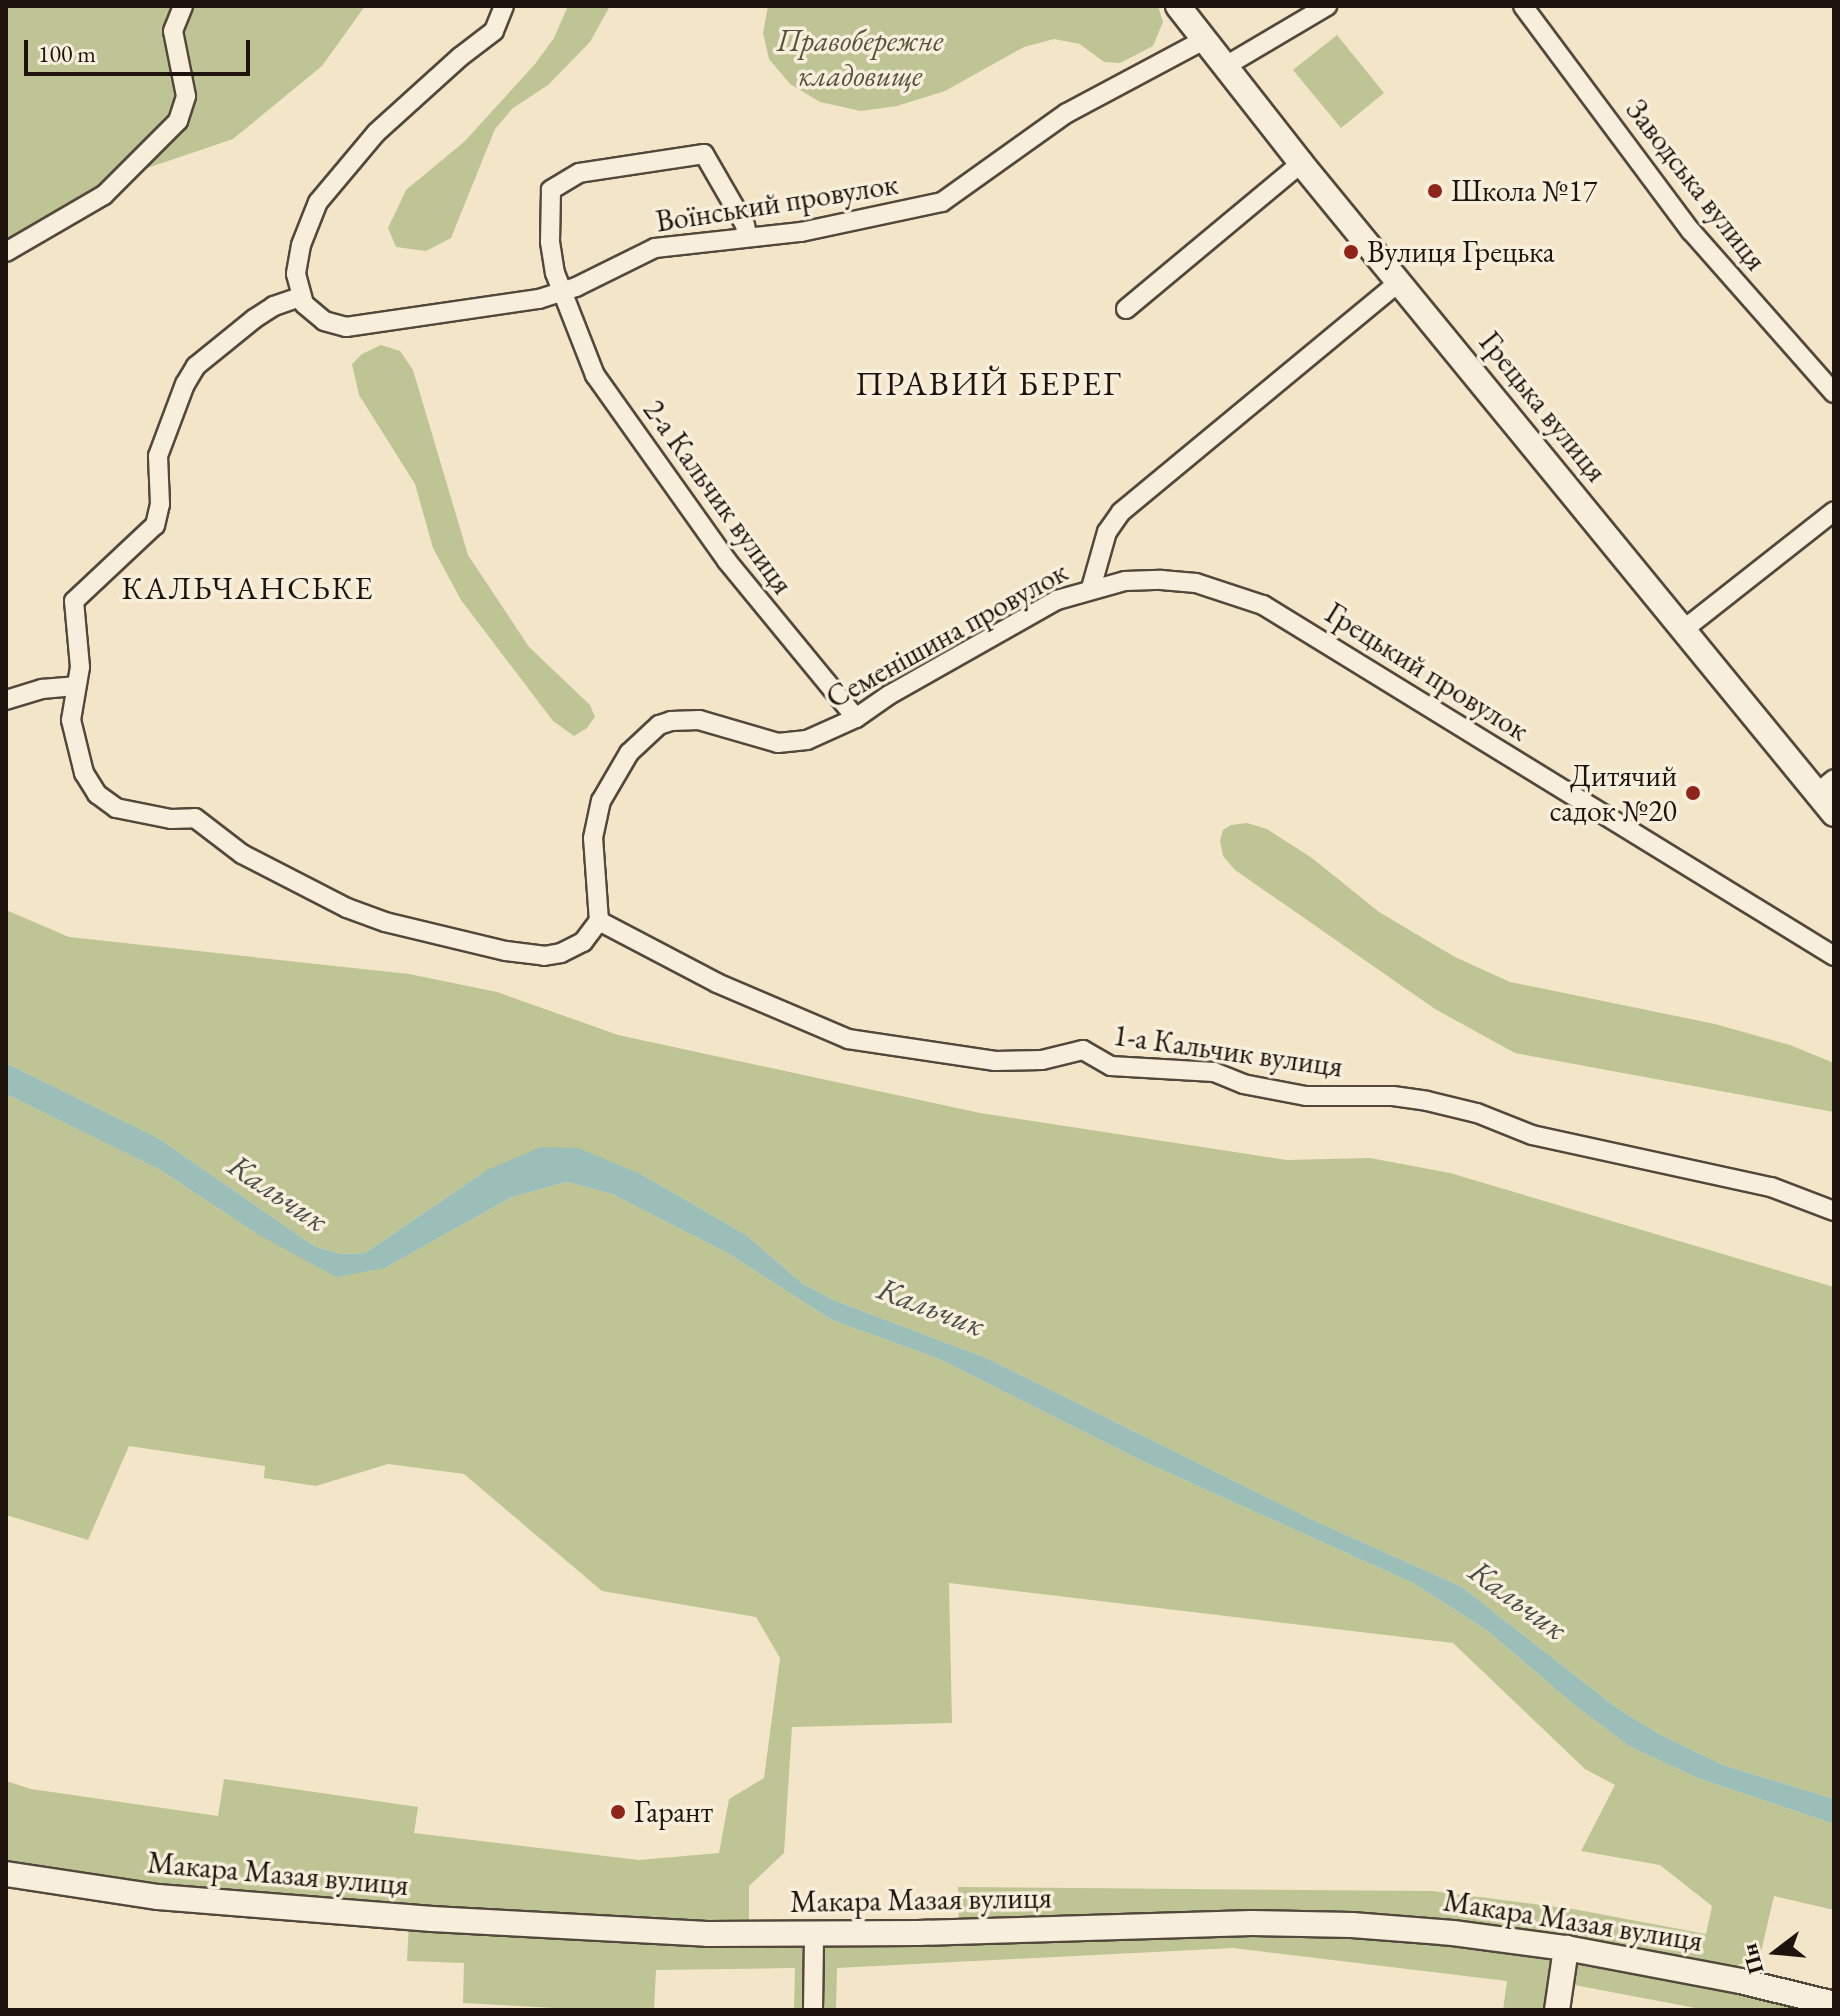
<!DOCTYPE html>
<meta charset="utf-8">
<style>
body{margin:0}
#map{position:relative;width:1840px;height:2016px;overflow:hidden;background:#f3e6c8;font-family:"EB Garamond",serif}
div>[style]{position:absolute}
.green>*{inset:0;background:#bec494}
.water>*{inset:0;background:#9bbfb8}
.roads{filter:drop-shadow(2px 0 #53483c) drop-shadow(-2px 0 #53483c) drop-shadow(0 2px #53483c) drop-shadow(0 -2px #53483c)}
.street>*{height:18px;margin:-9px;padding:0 9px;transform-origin:9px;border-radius:9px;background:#f7efdb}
.secondary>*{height:24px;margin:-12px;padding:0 12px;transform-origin:12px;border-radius:12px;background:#f7efdb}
.dots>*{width:22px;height:22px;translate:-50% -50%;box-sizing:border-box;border:4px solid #f7efdb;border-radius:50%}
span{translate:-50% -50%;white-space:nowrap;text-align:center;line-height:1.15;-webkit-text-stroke:7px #f7efdb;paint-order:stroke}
.park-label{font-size:30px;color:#56523c;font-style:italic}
.street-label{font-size:30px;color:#1e140d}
.poi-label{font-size:30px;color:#1e140d}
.left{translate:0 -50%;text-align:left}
.right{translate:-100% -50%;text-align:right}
.neighbourhood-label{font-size:32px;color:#1e140d;letter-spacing:2px}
.water-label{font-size:32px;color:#4a5049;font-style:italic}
.quarter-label{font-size:34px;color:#1e140d;letter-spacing:2px}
.frame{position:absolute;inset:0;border:8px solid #1e140d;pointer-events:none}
.north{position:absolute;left:1736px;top:1912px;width:80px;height:80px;-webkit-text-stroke:6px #f7efdb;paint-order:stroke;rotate:254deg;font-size:22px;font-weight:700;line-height:32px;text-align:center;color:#1e140d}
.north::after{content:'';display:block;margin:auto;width:28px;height:36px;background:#1e140d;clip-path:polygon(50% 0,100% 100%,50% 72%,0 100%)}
.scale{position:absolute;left:24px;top:40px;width:226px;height:36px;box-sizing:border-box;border:4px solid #1e140d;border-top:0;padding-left:10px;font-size:24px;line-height:28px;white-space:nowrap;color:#1e140d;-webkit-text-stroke:6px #f7efdb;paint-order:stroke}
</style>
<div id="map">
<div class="green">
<i style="clip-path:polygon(6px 6px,365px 6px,322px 66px,233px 139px,115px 179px,6px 245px)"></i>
<i style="clip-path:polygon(568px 6px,610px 6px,590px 42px,548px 85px,513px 108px,495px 129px,451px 238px,426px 251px,396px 247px,388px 228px,406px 190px,465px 141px,535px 64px,554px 38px)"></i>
<i style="clip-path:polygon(768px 6px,1158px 6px,1163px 22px,1153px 46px,1120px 63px,1104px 62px,1080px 44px,1054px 39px,1024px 47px,945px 91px,897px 106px,861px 111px,820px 102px,790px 84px,769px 59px,763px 33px)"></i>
<i style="clip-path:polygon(1337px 35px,1384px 93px,1341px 128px,1293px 70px)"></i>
<i style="clip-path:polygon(381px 345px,400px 351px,413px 370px,468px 555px,529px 647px,590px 705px,595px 717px,587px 728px,574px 736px,553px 721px,461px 600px,433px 548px,415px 484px,359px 395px,352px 364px,362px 354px)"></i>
<i style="clip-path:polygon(1247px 823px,1267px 829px,1312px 858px,1379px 912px,1455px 957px,1510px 982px,1715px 1024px,1790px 1045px,1834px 1063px,1834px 1112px,1515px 1053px,1435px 1009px,1235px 870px,1223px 856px,1220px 841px,1223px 830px,1231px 825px)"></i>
<i style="clip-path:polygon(6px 910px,69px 937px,409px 974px,497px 992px,618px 1035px,980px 1113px,1287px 1160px,1370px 1158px,1450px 1173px,1834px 1287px,1834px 1799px,1723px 1765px,1659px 1734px,1617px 1708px,1462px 1587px,1311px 1519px,986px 1358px,836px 1301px,803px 1284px,746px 1235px,641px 1174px,487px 1170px,365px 1253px,341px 1254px,314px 1246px,158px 1138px,6px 1063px)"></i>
<i style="clip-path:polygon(6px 1094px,162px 1171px,257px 1234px,385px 1268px,512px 1197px,567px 1182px,612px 1194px,729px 1254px,832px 1320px,939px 1359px,1140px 1460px,1413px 1583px,1488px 1631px,1573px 1704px,1629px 1746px,1697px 1778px,1834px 1824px,1834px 1910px,1774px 1896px,1761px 1952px,1727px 1972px,1567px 1942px,959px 1925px,958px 1887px,1432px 1891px,1573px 1909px,1706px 1934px,1712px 1906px,1660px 1865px,1581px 1851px,1615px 1785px,1585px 1769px,1453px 1643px,949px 1583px,952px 1723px,792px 1727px,784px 1853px,749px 1886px,749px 1929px,159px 1891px,6px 1868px,6px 1781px,31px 1789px,218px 1816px,224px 1779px,418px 1807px,414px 1833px,639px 1860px,719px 1853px,729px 1799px,764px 1778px,780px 1658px,756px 1617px,602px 1591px,464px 1474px,388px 1464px,316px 1486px,264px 1478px,265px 1466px,129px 1446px,88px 1540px,6px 1515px)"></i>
<i style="clip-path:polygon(409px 1922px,1252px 1927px,1558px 1951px,1549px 2010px,1503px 2010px,1507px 1981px,1233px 1948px,837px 1968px,836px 2010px,794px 2010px,795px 1968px,656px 1970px,654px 2010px,592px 2010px,463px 2003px,464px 1963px,407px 1961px)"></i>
<i style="clip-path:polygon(1573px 1955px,1834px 2010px,1706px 2010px,1569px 1984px)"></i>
</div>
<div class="water">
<i style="clip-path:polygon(6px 1063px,158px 1138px,314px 1246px,341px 1254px,365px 1253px,487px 1170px,541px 1147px,578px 1148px,641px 1174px,746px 1235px,803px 1284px,836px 1301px,986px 1358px,1311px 1519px,1462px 1587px,1617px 1708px,1659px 1734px,1723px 1765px,1834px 1799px,1834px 1824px,1697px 1778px,1629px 1746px,1573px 1704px,1488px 1631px,1413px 1583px,1140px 1460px,939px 1359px,832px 1320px,729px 1254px,612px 1194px,567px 1182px,512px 1197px,385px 1268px,336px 1277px,257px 1234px,162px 1171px,6px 1094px)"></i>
</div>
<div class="roads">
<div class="street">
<i style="left:504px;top:6px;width:27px;rotate:112deg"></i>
<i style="left:494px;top:31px;width:43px;rotate:142.6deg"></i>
<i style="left:460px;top:57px;width:113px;rotate:137.9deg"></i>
<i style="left:376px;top:133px;width:90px;rotate:130deg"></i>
<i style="left:318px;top:202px;width:46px;rotate:111.6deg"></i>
<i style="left:301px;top:245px;width:29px;rotate:100deg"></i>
<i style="left:296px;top:274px;width:31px;rotate:75deg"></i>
<i style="left:304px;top:304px;width:26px;rotate:40deg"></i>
<i style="left:324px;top:321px;width:23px;rotate:15deg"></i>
<i style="left:346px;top:327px;width:195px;rotate:-8.3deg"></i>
<i style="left:539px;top:299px;width:39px;rotate:-18deg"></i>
<i style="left:576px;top:287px;width:88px;rotate:-26.3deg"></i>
<i style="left:655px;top:248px;width:147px;rotate:-6.3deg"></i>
<i style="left:801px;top:232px;width:144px;rotate:-12deg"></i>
<i style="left:942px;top:202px;width:153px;rotate:-35.5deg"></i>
<i style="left:1067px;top:113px;width:153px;rotate:-28.1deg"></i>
<i style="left:1523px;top:6px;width:281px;rotate:53.3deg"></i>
<i style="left:1691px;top:231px;width:216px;rotate:48.6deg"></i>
<i style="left:1224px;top:67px;width:120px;rotate:-30.6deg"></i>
<i style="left:747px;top:236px;width:11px;rotate:-100deg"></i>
<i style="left:745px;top:225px;width:82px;rotate:-120deg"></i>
<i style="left:704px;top:154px;width:126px;rotate:171.4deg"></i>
<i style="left:579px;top:173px;width:33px;rotate:149deg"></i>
<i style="left:551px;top:190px;width:52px;rotate:91.1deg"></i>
<i style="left:550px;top:242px;width:31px;rotate:81deg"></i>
<i style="left:555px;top:273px;width:110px;rotate:68.6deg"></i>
<i style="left:595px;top:375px;width:228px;rotate:54.6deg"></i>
<i style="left:727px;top:561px;width:203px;rotate:50.6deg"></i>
<i style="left:6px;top:252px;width:113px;rotate:-30.2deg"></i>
<i style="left:104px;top:195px;width:105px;rotate:-45deg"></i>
<i style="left:178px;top:121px;width:26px;rotate:-72deg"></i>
<i style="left:186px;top:96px;width:66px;rotate:-101.3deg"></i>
<i style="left:173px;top:31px;width:27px;rotate:-68deg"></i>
<i style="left:300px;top:297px;width:28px;rotate:161deg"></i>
<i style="left:274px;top:306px;width:24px;rotate:147deg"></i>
<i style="left:254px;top:319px;width:75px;rotate:141deg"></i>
<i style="left:196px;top:366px;width:21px;rotate:121deg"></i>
<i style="left:185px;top:384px;width:77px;rotate:110.6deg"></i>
<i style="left:158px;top:456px;width:48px;rotate:87.6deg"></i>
<i style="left:160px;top:504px;width:22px;rotate:103deg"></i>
<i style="left:155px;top:525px;width:111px;rotate:136.8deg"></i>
<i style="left:74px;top:601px;width:66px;rotate:84.8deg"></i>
<i style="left:80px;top:667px;width:54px;rotate:99.6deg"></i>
<i style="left:71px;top:720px;width:55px;rotate:76.2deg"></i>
<i style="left:84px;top:773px;width:25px;rotate:58deg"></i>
<i style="left:97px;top:794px;width:24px;rotate:36deg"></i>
<i style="left:116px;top:808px;width:56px;rotate:11.3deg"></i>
<i style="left:171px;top:819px;width:24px;rotate:-2deg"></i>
<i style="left:195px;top:818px;width:59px;rotate:37.5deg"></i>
<i style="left:242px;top:854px;width:118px;rotate:27.2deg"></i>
<i style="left:347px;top:908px;width:40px;rotate:20.2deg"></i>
<i style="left:385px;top:922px;width:124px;rotate:13.5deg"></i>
<i style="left:506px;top:951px;width:38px;rotate:7deg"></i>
<i style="left:544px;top:956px;width:17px;rotate:-10deg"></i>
<i style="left:561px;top:953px;width:25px;rotate:-27deg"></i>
<i style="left:583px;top:942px;width:26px;rotate:-53deg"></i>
<i style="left:1126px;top:309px;width:228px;rotate:-39.8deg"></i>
<i style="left:1091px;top:588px;width:58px;rotate:-74.1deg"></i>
<i style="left:1107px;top:532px;width:24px;rotate:-55deg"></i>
<i style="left:1121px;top:512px;width:361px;rotate:-39.6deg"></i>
<i style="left:1683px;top:630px;width:192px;rotate:-38.2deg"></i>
<i style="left:6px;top:700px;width:38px;rotate:-17deg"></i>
<i style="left:42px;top:689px;width:33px;rotate:-5deg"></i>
<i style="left:1817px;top:793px;width:22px;rotate:-39deg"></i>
<i style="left:599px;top:921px;width:83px;rotate:-94.1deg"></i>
<i style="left:593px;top:838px;width:38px;rotate:-78deg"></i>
<i style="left:601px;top:801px;width:56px;rotate:-59.7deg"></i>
<i style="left:629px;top:753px;width:41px;rotate:-43deg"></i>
<i style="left:659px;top:725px;width:13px;rotate:-18deg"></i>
<i style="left:671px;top:721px;width:28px;rotate:-2deg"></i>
<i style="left:699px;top:720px;width:82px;rotate:16.2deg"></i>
<i style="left:778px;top:743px;width:29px;rotate:-6deg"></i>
<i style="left:807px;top:740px;width:54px;rotate:-24.2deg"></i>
<i style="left:856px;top:718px;width:40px;rotate:-34.9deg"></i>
<i style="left:889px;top:695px;width:193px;rotate:-29.5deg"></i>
<i style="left:1057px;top:600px;width:71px;rotate:-15.6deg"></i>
<i style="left:1125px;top:581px;width:36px;rotate:-2deg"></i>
<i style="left:1161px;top:580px;width:35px;rotate:5deg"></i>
<i style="left:1196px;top:583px;width:71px;rotate:18.2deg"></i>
<i style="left:1263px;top:605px;width:670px;rotate:31.58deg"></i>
<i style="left:599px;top:921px;width:133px;rotate:27.7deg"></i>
<i style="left:717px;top:983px;width:142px;rotate:23.1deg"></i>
<i style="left:848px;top:1039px;width:149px;rotate:8.5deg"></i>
<i style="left:995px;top:1061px;width:47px;rotate:-1.2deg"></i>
<i style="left:1042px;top:1060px;width:42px;rotate:-13.7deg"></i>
<i style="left:1083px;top:1050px;width:32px;rotate:30deg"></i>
<i style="left:1111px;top:1066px;width:103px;rotate:3.3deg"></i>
<i style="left:1214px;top:1072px;width:31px;rotate:22deg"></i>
<i style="left:1243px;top:1084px;width:64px;rotate:10.8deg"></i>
<i style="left:1306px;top:1096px;width:87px"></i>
<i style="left:1393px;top:1096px;width:34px;rotate:8deg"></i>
<i style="left:1427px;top:1101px;width:51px;rotate:13.5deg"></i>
<i style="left:1477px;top:1113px;width:59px;rotate:21.8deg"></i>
<i style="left:1532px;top:1135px;width:245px;rotate:12.3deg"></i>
<i style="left:1771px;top:1187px;width:67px;rotate:20.9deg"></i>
<i style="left:813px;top:2010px;width:75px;rotate:-89.2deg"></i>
</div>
<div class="secondary">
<i style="left:1178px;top:6px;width:199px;rotate:51.9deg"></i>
<i style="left:1301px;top:163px;width:841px;rotate:50.69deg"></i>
<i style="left:6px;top:1874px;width:154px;rotate:8.6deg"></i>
<i style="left:158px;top:1897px;width:275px;rotate:4.6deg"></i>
<i style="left:432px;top:1919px;width:275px;rotate:3.1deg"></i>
<i style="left:707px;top:1934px;width:211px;rotate:-0.3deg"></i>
<i style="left:918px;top:1933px;width:334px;rotate:-1.7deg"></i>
<i style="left:1252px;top:1923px;width:100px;rotate:1.1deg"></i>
<i style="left:1352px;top:1925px;width:101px;rotate:4.5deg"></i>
<i style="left:1453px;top:1933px;width:114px;rotate:7.6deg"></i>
<i style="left:1566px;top:1948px;width:177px;rotate:10.7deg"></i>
<i style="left:1740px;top:1981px;width:97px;rotate:13.7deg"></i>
<i style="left:1557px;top:2010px;width:63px;rotate:-81.7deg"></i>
</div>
</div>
<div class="dots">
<i style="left:1435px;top:191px;background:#8f2418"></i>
<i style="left:1351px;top:252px;background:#8f2418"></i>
<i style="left:1693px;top:793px;background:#8f2418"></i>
<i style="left:618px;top:1812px;background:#8f2418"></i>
</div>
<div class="park-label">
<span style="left:860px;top:58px">Правобережне<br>кладовище</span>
</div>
<div class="street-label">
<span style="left:1696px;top:185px;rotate:52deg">Заводська вулиця</span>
<span style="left:777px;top:203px;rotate:-9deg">Воїнський провулок</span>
<span style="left:1543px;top:407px;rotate:51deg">Грецька вулиця</span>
<span style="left:718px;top:497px;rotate:54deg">2-а Кальчик вулиця</span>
<span style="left:947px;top:635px;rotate:-29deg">Семенішина провулок</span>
<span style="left:1427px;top:672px;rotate:32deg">Грецький провулок</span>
<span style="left:1228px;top:1051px;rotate:8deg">1-а Кальчик вулиця</span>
<span style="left:278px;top:1874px;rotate:5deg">Макара Мазая вулиця</span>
<span style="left:921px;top:1900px;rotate:-1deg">Макара Мазая вулиця</span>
<span style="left:1573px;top:1921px;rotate:9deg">Макара Мазая вулиця</span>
</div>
<div class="poi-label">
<span class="left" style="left:1451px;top:191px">Школа №17</span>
<span class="left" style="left:1367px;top:252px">Вулиця Грецька</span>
<span class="right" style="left:1677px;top:793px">Дитячий<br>садок №20</span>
<span class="left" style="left:634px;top:1812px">Гарант</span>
</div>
<div class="neighbourhood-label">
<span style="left:248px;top:588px">КАЛЬЧАНСЬКЕ</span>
</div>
<div class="water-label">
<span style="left:278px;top:1193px;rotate:34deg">Кальчик</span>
<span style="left:931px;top:1307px;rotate:21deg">Кальчик</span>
<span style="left:1518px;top:1600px;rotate:36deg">Кальчик</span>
</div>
<div class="quarter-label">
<span style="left:989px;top:384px">ПРАВИЙ БЕРЕГ</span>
</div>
<div class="frame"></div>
<div class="north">Пн</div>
<div class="scale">100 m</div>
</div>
